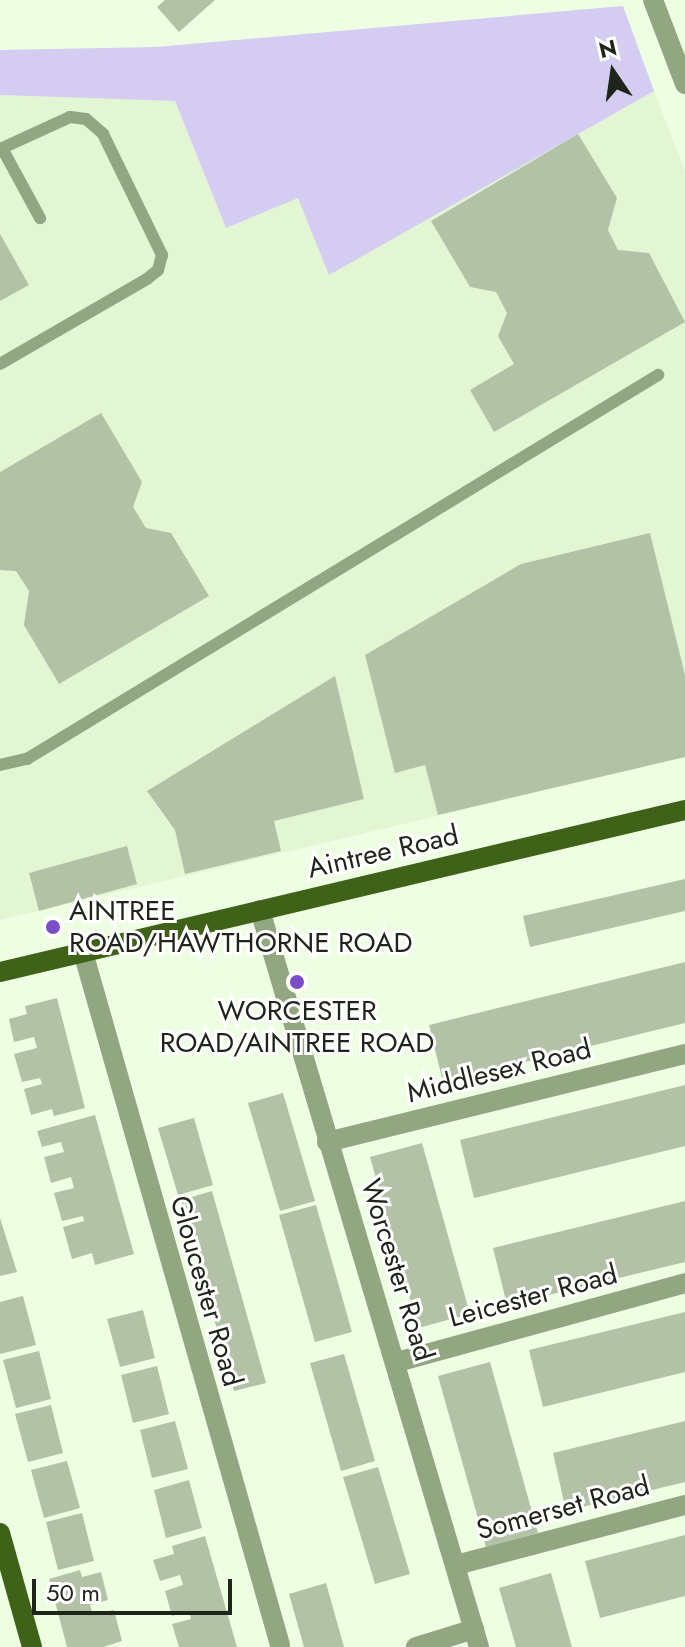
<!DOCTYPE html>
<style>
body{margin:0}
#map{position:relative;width:685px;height:1647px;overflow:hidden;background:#eefee2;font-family:Jost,sans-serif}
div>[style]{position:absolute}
.built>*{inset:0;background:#e2f6d3}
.green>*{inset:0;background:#d5ccf2}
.building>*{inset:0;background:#b3c2a7}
.lane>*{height:12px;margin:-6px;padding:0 6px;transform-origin:6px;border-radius:6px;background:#91a681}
.street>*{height:20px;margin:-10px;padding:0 10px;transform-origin:10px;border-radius:10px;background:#91a681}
.primary>*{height:20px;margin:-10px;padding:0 10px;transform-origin:10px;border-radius:10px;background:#3e6218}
.dots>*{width:22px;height:22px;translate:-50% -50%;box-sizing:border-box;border:4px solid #fff;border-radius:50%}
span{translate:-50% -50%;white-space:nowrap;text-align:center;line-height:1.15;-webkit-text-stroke:6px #fff;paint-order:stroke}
.street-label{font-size:28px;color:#1f251b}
.poi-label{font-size:28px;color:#1f251b}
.left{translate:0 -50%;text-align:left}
.north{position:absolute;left:573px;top:32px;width:80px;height:80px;-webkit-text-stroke:6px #fff;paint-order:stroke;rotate:347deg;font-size:22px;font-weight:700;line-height:32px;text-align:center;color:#1f251b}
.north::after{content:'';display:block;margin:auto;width:28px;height:36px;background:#1f251b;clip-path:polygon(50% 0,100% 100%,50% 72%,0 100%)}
.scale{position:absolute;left:32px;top:1579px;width:200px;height:36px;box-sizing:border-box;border:4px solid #1f251b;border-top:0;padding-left:10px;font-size:24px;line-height:28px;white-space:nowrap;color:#1f251b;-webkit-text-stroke:6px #fff;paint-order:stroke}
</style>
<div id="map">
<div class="built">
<i style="clip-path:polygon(654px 91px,685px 171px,685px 757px,0 920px,0 95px,175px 101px,226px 228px,298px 197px,578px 134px)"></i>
</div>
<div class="green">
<i style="clip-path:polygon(623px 6px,654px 91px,329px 275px,298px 198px,226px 228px,175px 101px,0 95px,0 50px,156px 47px)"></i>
</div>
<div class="building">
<i style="clip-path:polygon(165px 0,215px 0,179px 32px,157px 7px)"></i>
<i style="clip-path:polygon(578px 134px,617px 198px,608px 230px,618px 250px,649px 253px,685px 322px,494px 432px,470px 390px,514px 364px,498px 336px,507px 313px,496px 292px,470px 287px,431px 221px)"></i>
<i style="clip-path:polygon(0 234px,29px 285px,0 301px)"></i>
<i style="clip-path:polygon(101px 413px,142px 482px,133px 507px,146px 528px,171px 533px,209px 596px,59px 684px,24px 625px,29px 591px,16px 571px,0 570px,0 472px)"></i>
<i style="clip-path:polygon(650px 533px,685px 675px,685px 757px,438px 815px,425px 765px,395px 773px,365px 655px,521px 564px)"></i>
<i style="clip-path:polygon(335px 676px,364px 799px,274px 821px,281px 851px,185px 874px,175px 830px,147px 791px)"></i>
<i style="clip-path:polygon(127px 846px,137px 884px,39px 911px,29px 873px)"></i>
<i style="clip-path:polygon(685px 879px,685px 911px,530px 947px,523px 916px)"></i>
<i style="clip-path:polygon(685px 962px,685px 1023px,443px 1082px,429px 1025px)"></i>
<i style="clip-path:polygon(57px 998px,85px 1108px,54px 1116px,52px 1109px,31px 1115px,24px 1089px,42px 1084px,40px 1078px,22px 1082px,14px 1054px,37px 1048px,34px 1037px,14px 1042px,9px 1019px,27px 1014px,25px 1006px)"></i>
<i style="clip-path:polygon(685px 1085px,685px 1146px,474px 1198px,460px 1140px)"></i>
<i style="clip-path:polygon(283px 1093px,315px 1201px,280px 1211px,248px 1103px)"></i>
<i style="clip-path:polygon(95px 1115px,134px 1254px,95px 1265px,92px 1253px,72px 1259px,63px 1227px,84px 1221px,83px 1216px,62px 1221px,54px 1193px,74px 1188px,71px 1177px,51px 1183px,44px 1157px,64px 1152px,61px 1142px,42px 1147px,37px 1131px)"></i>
<i style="clip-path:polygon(194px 1118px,213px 1185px,178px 1195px,158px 1128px)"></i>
<i style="clip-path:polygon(422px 1143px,470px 1314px,418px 1328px,370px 1157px)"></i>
<i style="clip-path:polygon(212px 1191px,266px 1383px,234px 1391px,181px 1200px)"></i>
<i style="clip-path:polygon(685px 1201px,685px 1262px,507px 1305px,493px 1248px)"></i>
<i style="clip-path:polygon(316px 1205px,352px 1332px,315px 1342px,279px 1215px)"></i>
<i style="clip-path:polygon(0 1218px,17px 1272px,0 1276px)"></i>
<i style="clip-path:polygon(23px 1296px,36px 1345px,0 1354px,0 1302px)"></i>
<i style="clip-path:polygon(143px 1310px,155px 1358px,120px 1367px,107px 1319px)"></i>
<i style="clip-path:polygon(685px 1312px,685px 1372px,543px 1407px,529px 1350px)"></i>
<i style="clip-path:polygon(39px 1351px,51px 1399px,16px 1408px,3px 1360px)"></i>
<i style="clip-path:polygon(344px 1354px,375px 1461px,341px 1471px,310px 1363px)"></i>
<i style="clip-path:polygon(490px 1362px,538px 1533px,486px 1547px,438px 1376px)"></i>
<i style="clip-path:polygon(157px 1366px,169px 1414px,133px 1423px,121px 1375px)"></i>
<i style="clip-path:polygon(51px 1405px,63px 1453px,28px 1462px,15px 1414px)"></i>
<i style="clip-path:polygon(175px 1421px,188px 1469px,152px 1478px,140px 1430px)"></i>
<i style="clip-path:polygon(685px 1421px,685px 1482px,566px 1511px,553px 1453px)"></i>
<i style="clip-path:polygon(67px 1461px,80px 1508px,44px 1518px,31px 1470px)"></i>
<i style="clip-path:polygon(378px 1467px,410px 1574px,375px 1584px,343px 1477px)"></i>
<i style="clip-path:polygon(189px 1480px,202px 1528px,166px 1538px,154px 1490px)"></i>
<i style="clip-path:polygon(82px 1513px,94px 1561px,58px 1570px,46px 1522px)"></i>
<i style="clip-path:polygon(685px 1535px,685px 1596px,600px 1618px,585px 1561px)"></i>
<i style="clip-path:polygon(205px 1536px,237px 1647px,179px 1647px,172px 1624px,191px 1619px,189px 1611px,172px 1616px,165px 1591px,183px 1585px,180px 1575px,160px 1581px,153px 1560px,174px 1554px,172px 1546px)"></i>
<i style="clip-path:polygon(80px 1570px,82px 1577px,101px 1572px,108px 1600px,90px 1605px,93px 1615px,114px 1610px,122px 1641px,103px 1647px,67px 1647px,49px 1579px)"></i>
<i style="clip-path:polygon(551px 1573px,572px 1647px,516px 1647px,499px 1588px)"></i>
<i style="clip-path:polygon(326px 1583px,344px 1647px,304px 1647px,289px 1594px)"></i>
</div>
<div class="lane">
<i style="left:2px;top:148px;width:80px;rotate:61.5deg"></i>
<i style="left:0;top:149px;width:77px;rotate:-24.6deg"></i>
<i style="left:70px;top:117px;width:16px;rotate:7deg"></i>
<i style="left:86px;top:119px;width:23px;rotate:41deg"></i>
<i style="left:103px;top:134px;width:135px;rotate:64deg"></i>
<i style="left:162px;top:255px;width:16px;rotate:105deg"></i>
<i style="left:158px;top:270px;width:14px;rotate:141deg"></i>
<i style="left:147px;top:279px;width:170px;rotate:150deg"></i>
<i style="left:0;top:765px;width:28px;rotate:-13deg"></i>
<i style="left:27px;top:759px;width:739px;rotate:-31.32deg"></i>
</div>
<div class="street">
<i style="left:653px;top:0;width:90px;rotate:69.1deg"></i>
<i style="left:260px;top:910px;width:769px;rotate:73.45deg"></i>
<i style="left:83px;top:952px;width:720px;rotate:74.13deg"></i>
<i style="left:327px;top:1142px;width:369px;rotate:-13.8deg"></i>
<i style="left:397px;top:1362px;width:299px;rotate:-15.3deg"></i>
<i style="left:456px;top:1565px;width:237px;rotate:-14.7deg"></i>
<i style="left:416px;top:1647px;width:61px;rotate:-17.2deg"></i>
</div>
<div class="primary">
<i style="left:0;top:972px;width:704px;rotate:-13.31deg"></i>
<i style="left:0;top:1533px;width:118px;rotate:74.3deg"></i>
</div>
<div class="dots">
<i style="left:53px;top:927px;background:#794ec6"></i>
<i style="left:297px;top:982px;background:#794ec6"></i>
</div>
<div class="street-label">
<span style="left:383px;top:852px;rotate:-13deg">Aintree Road</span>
<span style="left:499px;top:1071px;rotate:-14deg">Middlesex Road</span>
<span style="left:397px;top:1270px;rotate:73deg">Worcester Road</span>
<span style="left:206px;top:1291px;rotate:74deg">Gloucester Road</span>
<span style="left:533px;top:1296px;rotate:-15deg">Leicester Road</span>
<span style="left:563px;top:1508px;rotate:-15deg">Somerset Road</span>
</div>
<div class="poi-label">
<span class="left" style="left:69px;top:927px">AINTREE<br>ROAD/HAWTHORNE ROAD</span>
<span style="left:297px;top:1027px">WORCESTER<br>ROAD/AINTREE ROAD</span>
</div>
<div class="north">N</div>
<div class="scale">50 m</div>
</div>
